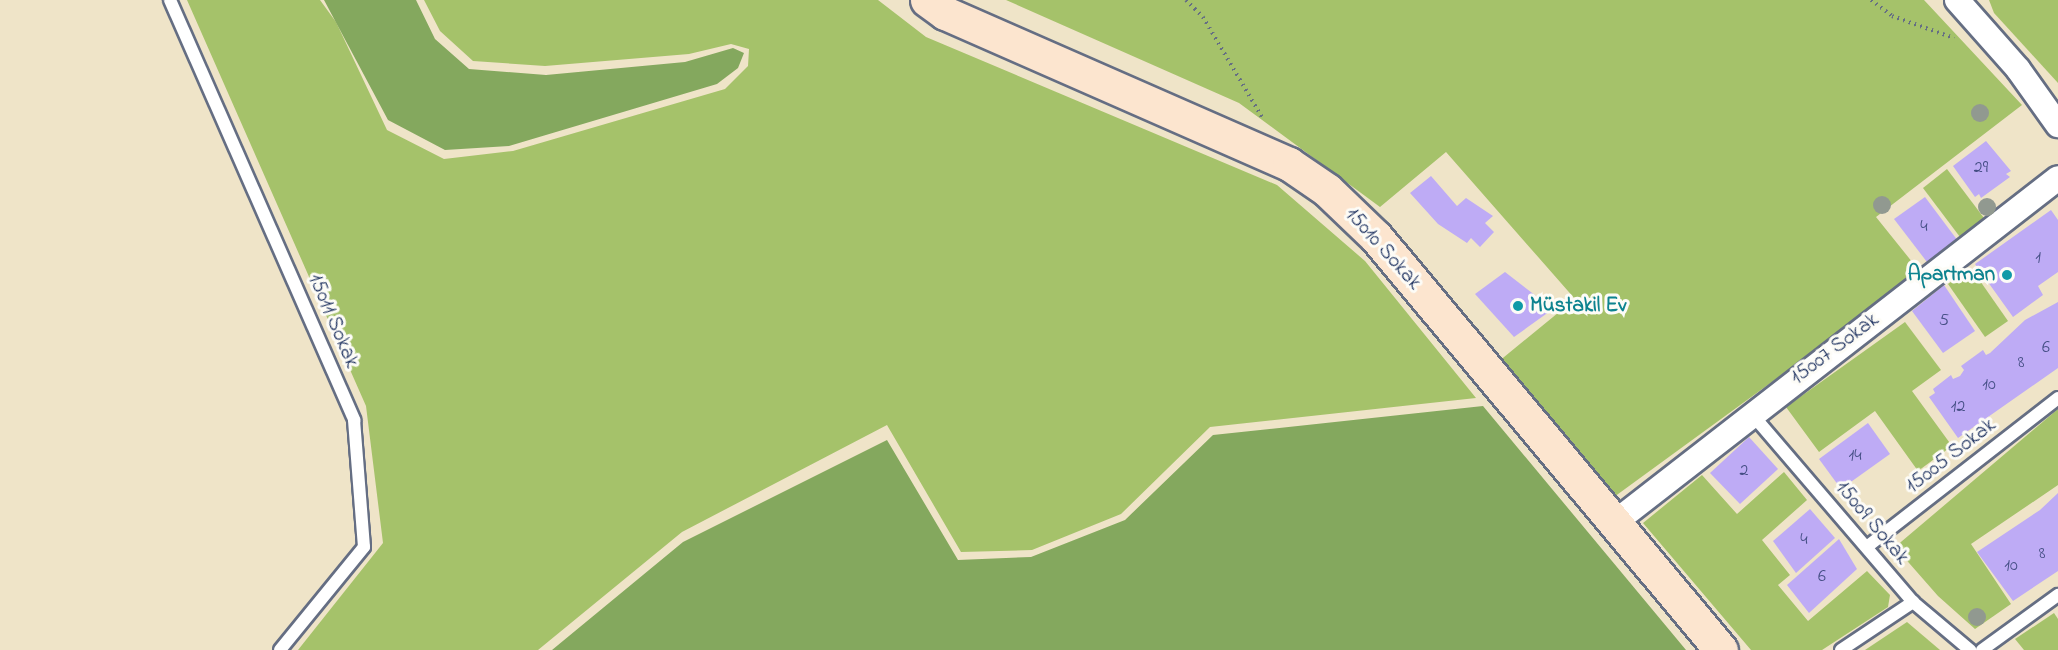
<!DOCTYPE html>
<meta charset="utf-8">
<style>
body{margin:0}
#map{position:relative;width:2058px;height:650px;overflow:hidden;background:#efe4c8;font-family:"Indie Flower",sans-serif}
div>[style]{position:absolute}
.green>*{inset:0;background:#a5c26a}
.forest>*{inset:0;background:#84a85e}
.building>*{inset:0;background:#beabf5}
.path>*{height:4px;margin-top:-2px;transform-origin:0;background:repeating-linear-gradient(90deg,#656e83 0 1.5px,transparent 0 6px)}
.roads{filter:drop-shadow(2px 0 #656e83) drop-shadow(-2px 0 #656e83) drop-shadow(0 2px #656e83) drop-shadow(0 -2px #656e83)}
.lane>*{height:12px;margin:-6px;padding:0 6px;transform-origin:6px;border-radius:6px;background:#fff}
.street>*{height:24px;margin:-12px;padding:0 12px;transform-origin:12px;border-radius:12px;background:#fff}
.secondary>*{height:33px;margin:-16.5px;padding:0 16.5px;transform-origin:16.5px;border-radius:16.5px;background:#fce5cf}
.trees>*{width:18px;height:18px;margin:-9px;border-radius:50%;background:#919990}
.dots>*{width:16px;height:16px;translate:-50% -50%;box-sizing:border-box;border:3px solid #fdfcf7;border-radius:50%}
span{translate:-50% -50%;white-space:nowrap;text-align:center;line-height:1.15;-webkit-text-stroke:6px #fdfcf7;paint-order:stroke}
.number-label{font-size:18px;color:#444e84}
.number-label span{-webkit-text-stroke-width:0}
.street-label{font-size:21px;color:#1b2f5e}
.culture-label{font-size:21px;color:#0d838f;font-weight:700}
.right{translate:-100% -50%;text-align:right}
.left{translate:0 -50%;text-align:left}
</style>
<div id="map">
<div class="green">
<i style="clip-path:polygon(187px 0,320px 0,336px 22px,387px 130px,444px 159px,513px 151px,725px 89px,748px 66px,749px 49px,731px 44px,689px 54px,545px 66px,473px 61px,440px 31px,424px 0,878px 0,926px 37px,1277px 185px,1365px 261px,1476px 398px,1210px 427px,1121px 514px,1032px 550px,961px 552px,887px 425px,682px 532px,538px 650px,298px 650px,383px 543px,366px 406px)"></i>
<i style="clip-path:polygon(1006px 0,1924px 0,2022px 105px,1876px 217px,1921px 273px,1614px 497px,1498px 362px,1575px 299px,1446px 152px,1380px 207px,1239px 103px)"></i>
<i style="clip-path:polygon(1989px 0,2058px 0,2058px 83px,1994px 13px)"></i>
<i style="clip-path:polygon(1947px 169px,1987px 222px,1963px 241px,1923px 188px)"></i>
<i style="clip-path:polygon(1971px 268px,2008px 321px,1985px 337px,1948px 284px)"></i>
<i style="clip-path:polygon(1905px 322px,1941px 370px,1912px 391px,1952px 446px,1918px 471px,1875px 411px,1819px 452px,1786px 407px)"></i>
<i style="clip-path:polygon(2058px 409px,2058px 485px,1971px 544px,2011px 604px,1975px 629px,1938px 596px,1895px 547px)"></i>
<i style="clip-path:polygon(1784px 472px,1807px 500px,1762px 540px,1790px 575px,1778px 585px,1808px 621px,1867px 571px,1890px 595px,1888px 607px,1822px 650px,1751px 650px,1643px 523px,1702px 475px,1737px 514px)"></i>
<i style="clip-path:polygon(2054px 613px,2058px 619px,2058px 650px,2024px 650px,2015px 639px)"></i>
<i style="clip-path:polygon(1907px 622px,1940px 650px,1865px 650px)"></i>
</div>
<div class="forest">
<i style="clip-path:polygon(324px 0,416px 0,435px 39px,469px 69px,546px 75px,685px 62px,733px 48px,744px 53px,738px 68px,717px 84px,509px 146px,445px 150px,388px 120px)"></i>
<i style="clip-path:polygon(1483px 406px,1686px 650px,552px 650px,683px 542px,887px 440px,958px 560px,1031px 557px,1125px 520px,1213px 435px)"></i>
</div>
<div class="building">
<i style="clip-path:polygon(1986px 141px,2011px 171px,2006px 174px,2010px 177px,1981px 198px,1979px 194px,1975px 197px,1953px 166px)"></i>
<i style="clip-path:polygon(1431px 176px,1457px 206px,1466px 198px,1493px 216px,1485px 223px,1494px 232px,1480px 247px,1471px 238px,1467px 243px,1438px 224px,1410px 193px)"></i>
<i style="clip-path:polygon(1925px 197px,1958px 241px,1927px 262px,1894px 219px)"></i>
<i style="clip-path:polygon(2051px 210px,2058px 220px,2058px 272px,2038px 286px,2043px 295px,2013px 317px,1975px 264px)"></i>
<i style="clip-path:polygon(1505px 272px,1553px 309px,1514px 337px,1475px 294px)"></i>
<i style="clip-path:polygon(1944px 285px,1975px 331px,1943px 353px,1912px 311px)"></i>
<i style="clip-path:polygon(2058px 302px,2058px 368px,1958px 438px,1929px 397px,1935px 393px,1933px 389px,1951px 375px,1953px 379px,1960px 376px,1964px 370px,1961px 366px,1983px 350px,1986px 355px,1990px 353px,2025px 320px)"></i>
<i style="clip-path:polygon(1868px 423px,1890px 454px,1841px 489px,1819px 459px)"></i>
<i style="clip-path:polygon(1749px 437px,1778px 469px,1740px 504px,1710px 473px)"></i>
<i style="clip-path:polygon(2058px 493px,2058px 571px,2013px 601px,1977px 552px,2040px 510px)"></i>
<i style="clip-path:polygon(1810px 509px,1835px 538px,1796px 573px,1773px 541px)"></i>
<i style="clip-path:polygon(1839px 539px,1857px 569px,1809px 613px,1787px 585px)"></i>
</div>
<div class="path">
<i style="left:1186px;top:0;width:24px;rotate:45deg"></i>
<i style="left:1203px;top:17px;width:116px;rotate:59.5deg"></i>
<i style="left:1871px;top:0;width:26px;rotate:37deg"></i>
<i style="left:1892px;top:16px;width:66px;rotate:19.5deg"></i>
</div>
<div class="roads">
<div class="lane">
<i style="left:170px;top:0;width:459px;rotate:66.3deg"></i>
<i style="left:354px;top:420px;width:127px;rotate:85.5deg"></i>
<i style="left:364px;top:547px;width:133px;rotate:129.2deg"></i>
<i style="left:1751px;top:413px;width:249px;rotate:49.4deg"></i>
<i style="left:1913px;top:602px;width:75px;rotate:40.1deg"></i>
<i style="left:1868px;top:546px;width:241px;rotate:-37.9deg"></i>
<i style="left:1841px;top:650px;width:87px;rotate:-33.7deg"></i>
<i style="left:1982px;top:650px;width:94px;rotate:-35.9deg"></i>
</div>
<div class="street">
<i style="left:1957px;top:0;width:92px;rotate:48.5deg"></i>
<i style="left:2018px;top:69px;width:69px;rotate:54.5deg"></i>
<i style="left:1614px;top:523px;width:562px;rotate:-37.85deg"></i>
</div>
<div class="secondary">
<i style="left:927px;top:0;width:22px;rotate:36deg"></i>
<i style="left:945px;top:13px;width:376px;rotate:23.7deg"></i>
<i style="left:1289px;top:164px;width:46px;rotate:34.4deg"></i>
<i style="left:1327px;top:190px;width:68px;rotate:43.8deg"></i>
<i style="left:1376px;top:237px;width:538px;rotate:50.13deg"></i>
</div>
</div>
<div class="trees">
<i style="left:1980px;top:113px"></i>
<i style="left:1882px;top:205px"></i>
<i style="left:1987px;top:207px"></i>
<i style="left:1977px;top:617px"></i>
</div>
<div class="dots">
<i style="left:2007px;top:275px;background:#0f9aa8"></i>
<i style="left:1518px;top:306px;background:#0f9aa8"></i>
</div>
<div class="number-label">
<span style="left:1981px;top:168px">29</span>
<span style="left:1924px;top:227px">4</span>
<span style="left:2038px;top:258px">1</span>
<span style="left:1944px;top:321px">5</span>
<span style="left:2046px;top:348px">6</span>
<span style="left:2021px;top:363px">8</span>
<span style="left:1989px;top:385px">10</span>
<span style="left:1958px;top:407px">12</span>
<span style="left:1855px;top:456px">14</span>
<span style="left:1744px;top:471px">2</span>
<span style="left:1804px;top:540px">4</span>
<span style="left:2042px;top:554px">8</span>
<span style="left:2011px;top:566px">10</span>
<span style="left:1822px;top:577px">6</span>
</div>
<div class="street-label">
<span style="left:1383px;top:249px;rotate:48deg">15010 Sokak</span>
<span style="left:333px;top:321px;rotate:67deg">15011 Sokak</span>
<span style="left:1835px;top:349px;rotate:-37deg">15007 Sokak</span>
<span style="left:1951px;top:456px;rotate:-38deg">15005 Sokak</span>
<span style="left:1872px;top:523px;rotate:50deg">15009 Sokak</span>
</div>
<div class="culture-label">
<span class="right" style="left:1995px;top:275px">Apartman</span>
<span class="left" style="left:1530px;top:306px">Müstakil Ev</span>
</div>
</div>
